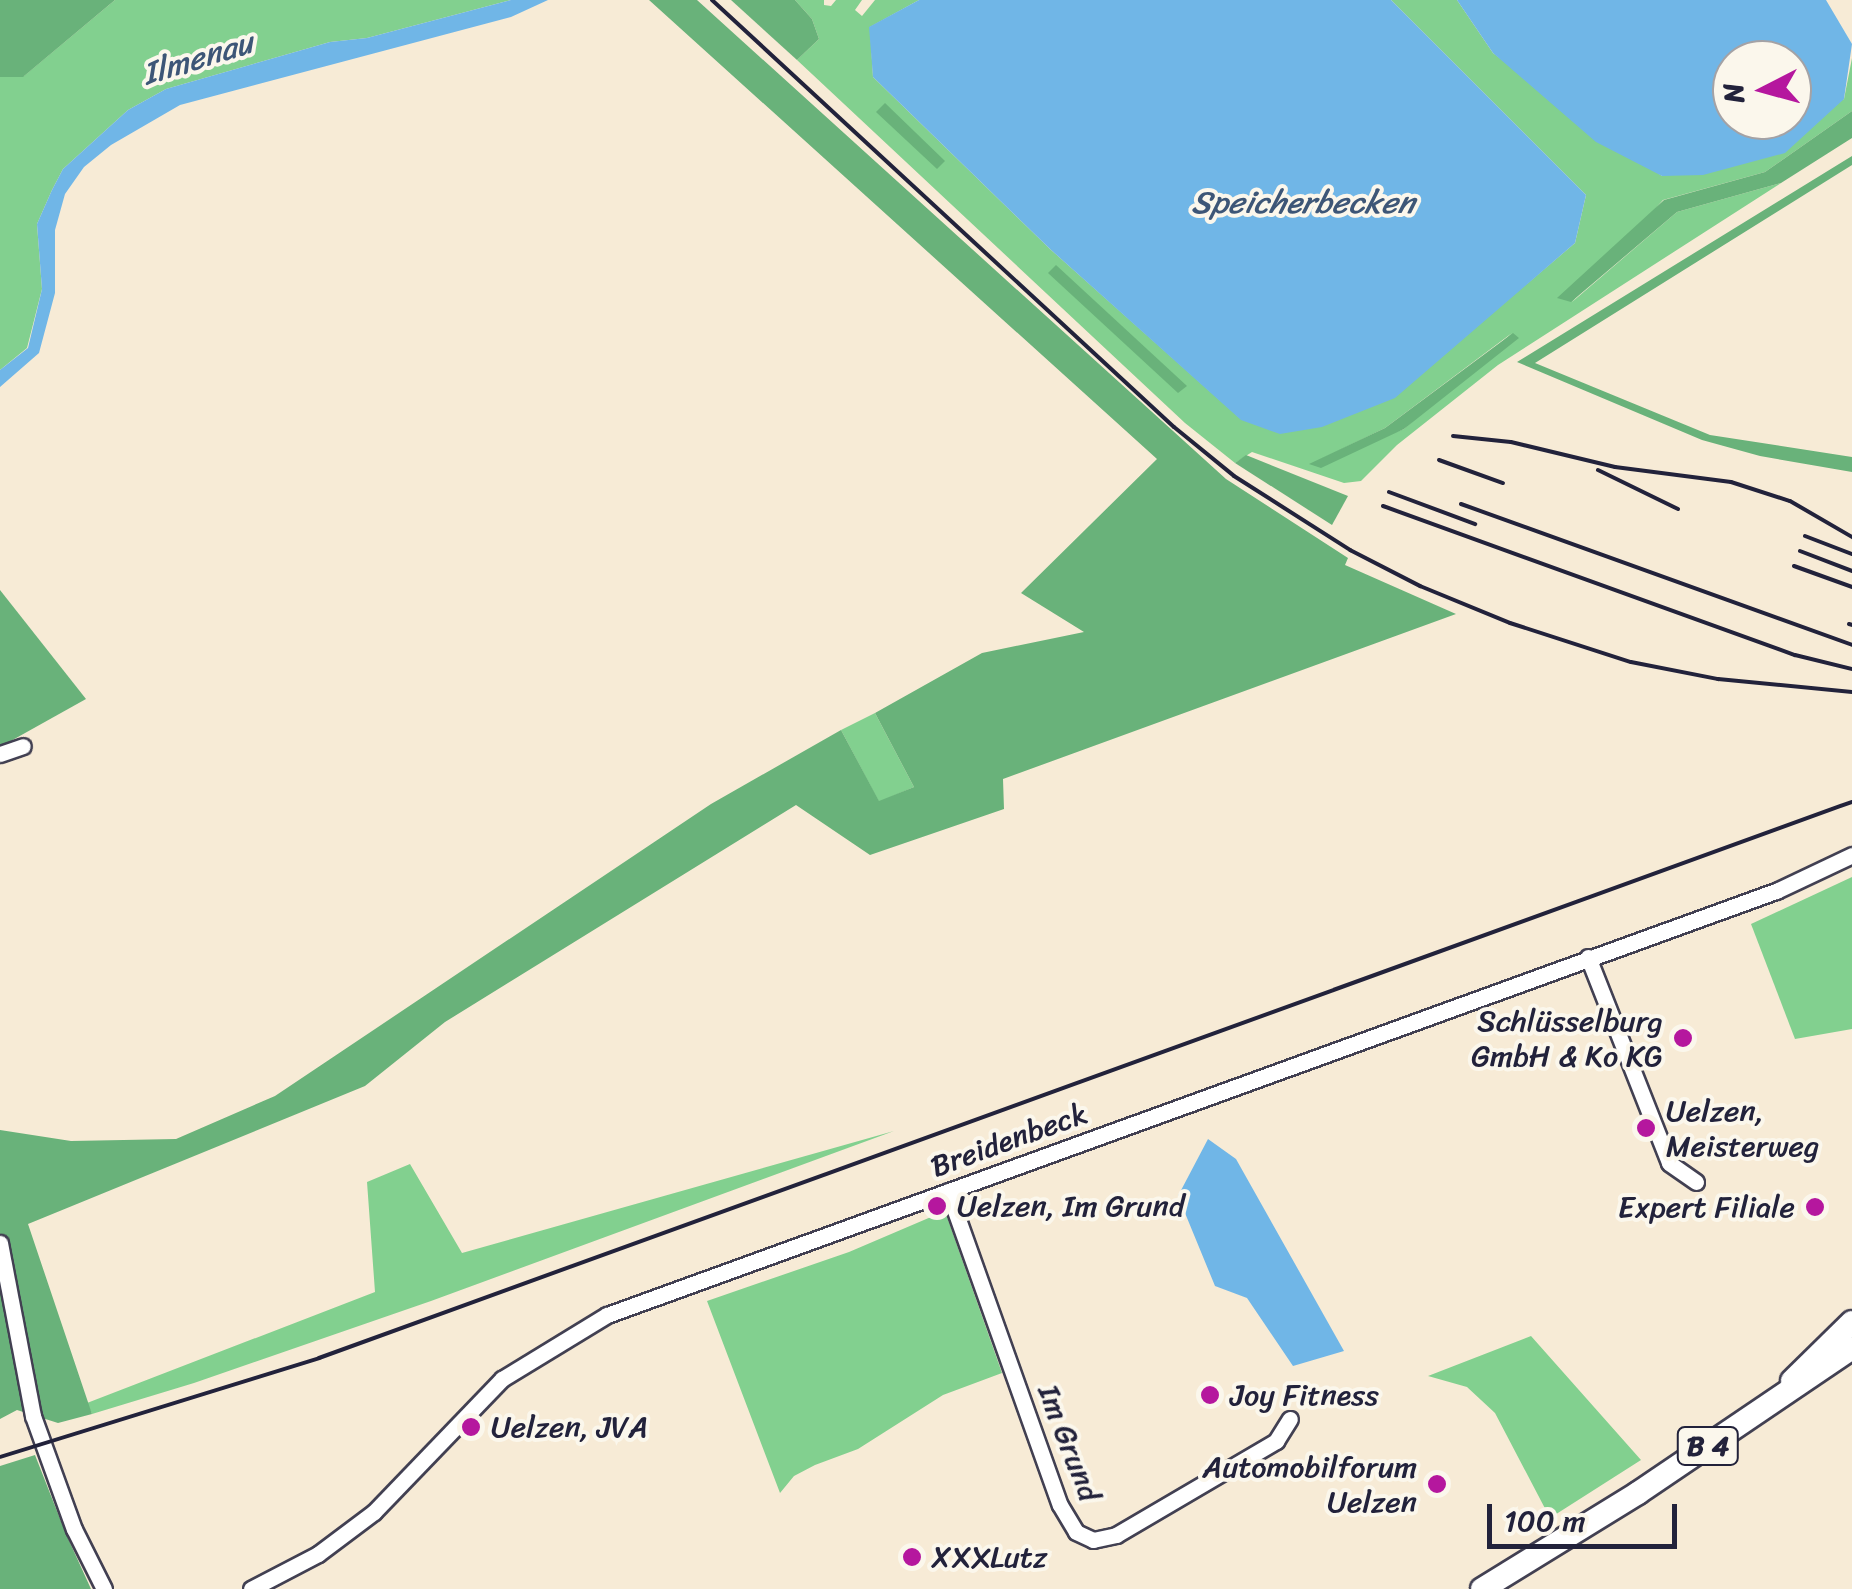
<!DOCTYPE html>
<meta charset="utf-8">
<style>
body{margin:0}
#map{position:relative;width:1852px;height:1589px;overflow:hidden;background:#f7ebd6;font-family:Sriracha,sans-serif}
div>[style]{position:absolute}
.green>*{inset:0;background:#82d08f}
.forest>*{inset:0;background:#69b27a}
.water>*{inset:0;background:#70b6e7}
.roads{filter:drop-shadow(2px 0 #424052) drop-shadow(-2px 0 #424052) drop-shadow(0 2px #424052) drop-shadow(0 -2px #424052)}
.street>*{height:15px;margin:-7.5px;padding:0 7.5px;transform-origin:7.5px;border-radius:7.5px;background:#fff}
.primary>*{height:22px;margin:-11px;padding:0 11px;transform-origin:11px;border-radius:11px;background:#fff}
.rail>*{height:4px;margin:-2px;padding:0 2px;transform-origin:2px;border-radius:2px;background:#22223b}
.dots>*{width:28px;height:28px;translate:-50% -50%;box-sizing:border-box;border:5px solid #fbf7ec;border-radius:50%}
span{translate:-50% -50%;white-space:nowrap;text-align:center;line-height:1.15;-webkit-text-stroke:8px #fbf7ec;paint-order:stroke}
.shield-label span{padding:2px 8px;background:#fbf7ec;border:2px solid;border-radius:8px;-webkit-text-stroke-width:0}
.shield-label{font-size:28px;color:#22223b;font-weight:700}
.poi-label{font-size:30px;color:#22223b}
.right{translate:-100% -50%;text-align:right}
.left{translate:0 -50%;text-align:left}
.street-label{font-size:30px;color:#22223b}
.water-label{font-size:32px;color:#3d5677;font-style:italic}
.north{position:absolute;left:1712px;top:40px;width:100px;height:100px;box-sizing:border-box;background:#fbf7ec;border:2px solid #a4a2a5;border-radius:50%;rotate:264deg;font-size:28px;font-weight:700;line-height:40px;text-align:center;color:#22223b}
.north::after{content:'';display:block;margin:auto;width:35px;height:45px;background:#b5179e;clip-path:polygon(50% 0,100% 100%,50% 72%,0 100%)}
.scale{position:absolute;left:1487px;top:1504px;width:190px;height:45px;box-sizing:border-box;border:5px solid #22223b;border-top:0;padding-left:12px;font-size:30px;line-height:35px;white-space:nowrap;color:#22223b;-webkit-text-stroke:8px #fbf7ec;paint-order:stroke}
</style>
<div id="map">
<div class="green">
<i style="clip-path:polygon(115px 0,511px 0,367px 38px,330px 42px,166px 89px,128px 110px,63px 169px,52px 190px,37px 224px,42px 289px,27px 348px,0 370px,0 77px,24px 76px)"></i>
<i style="clip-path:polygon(evenodd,795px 0,824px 0,824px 5px,831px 6px,836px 0,862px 0,855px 10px,862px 16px,875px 0,919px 0,870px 27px,873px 77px,1050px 249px,1241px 419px,1528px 283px,1575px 243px,1586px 195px,1391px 0,1457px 0,1493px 53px,1662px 176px,1844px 99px,1852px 58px,1852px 111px,1765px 172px,1663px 200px,1572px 302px,1677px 212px,1781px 183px,1498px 365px,1397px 445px,1361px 481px,1344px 483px,1252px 452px,1235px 463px,1185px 423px,797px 60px,819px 39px,812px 19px,795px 0,1512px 333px,1404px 429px,1311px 464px,1385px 428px,1512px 333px)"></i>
<i style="clip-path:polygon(875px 713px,914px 787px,879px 802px,841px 730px)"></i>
<i style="clip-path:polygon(1852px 877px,1852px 1029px,1795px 1039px,1751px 924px)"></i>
<i style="clip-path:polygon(894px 1131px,431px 1301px,194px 1383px,92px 1414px,87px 1403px,375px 1292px,367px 1182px,410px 1164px,462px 1253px)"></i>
<i style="clip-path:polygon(945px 1211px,1002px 1373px,943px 1395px,858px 1449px,815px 1465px,794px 1476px,780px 1493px,707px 1301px,849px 1252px)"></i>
<i style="clip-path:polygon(1531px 1336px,1641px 1460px,1550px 1518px,1495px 1413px,1467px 1387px,1428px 1376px)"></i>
</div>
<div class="forest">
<i style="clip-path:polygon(0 0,115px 0,23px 77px,0 77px)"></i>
<i style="clip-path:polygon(649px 0,697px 0,1226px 479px,1348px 558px,1345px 565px,1456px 614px,1003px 779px,1004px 809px,870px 855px,796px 805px,445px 1022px,365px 1086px,28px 1224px,92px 1414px,58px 1423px,17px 1410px,0 1419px,0 1130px,71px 1141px,176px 1139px,275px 1096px,711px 804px,841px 730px,879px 801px,914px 787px,875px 713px,982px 653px,1084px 632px,1021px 593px,1157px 459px)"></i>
<i style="clip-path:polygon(731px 0,795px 0,812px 19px,819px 39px,797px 60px)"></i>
<i style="clip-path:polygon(885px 103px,945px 161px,937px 169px,876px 112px)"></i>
<i style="clip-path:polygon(1852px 111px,1852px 138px,1781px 183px,1677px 212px,1571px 302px,1557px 298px,1664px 200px,1765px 172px)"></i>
<i style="clip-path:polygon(1852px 156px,1852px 165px,1535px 363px,1710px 435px,1852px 457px,1852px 472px,1760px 456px,1702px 440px,1517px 362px)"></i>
<i style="clip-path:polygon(1056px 265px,1187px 386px,1178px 393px,1048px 273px)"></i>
<i style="clip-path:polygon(1513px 333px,1519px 338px,1404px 429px,1321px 468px,1309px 464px,1385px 428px)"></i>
<i style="clip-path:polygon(1246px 455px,1348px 496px,1332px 525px,1235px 463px)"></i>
<i style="clip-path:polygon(0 590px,86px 699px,0 747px)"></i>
<i style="clip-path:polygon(35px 1455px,66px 1534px,91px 1589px,0 1589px,0 1466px)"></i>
</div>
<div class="water">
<i style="clip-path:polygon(511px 0,548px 0,511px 17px,180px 105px,111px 145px,84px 167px,65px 194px,55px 230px,55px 293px,39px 353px,0 387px,0 370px,28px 348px,42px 289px,37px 224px,52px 190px,63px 169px,128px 110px,166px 89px,330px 42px,367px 38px)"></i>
<i style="clip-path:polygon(919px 0,1391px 0,1586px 195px,1575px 243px,1395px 398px,1322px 427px,1280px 434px,1241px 420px,1050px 249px,873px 77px,869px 27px)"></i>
<i style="clip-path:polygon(evenodd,1457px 0,1826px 0,1852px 44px,1844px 99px,1785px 153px,1703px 175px,1662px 176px,1596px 142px,1493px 53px,1457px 0,1732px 60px,1792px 60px,1792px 120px,1732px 120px,1732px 60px)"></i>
<i style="clip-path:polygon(1208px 1139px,1236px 1159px,1344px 1351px,1293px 1366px,1247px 1298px,1215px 1286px,1178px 1196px)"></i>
</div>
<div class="roads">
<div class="street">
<i style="left:0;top:754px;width:24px;rotate:-19deg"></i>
<i style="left:1588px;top:957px;width:221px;rotate:68.5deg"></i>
<i style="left:1669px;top:1163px;width:33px;rotate:35deg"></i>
<i style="left:948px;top:1191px;width:333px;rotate:70.4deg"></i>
<i style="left:1060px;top:1505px;width:31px;rotate:59deg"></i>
<i style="left:1076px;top:1532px;width:19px;rotate:25deg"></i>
<i style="left:1093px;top:1540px;width:24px;rotate:-12deg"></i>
<i style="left:1116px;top:1535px;width:186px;rotate:-30.4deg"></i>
<i style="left:1276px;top:1441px;width:26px;rotate:-58deg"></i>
<i style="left:0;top:1243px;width:176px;rotate:79.2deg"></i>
<i style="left:33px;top:1416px;width:120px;rotate:70.1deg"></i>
<i style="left:74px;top:1529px;width:67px;rotate:63.4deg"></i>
<i style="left:251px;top:1589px;width:76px;rotate:-27.6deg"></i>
<i style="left:318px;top:1554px;width:70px;rotate:-36.9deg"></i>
<i style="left:374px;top:1512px;width:185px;rotate:-46.1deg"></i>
<i style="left:502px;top:1379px;width:123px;rotate:-31.4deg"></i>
<i style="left:607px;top:1315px;width:1244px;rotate:-19.94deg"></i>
<i style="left:1776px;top:891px;width:84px;rotate:-25.3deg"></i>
</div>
<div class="primary">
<i style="left:1792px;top:1381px;width:84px;rotate:-44.5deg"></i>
<i style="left:1482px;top:1589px;width:183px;rotate:-31.6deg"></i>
<i style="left:1638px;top:1493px;width:258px;rotate:-34.1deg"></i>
</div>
</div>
<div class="rail">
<i style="left:712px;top:0;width:629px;rotate:42.75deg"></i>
<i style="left:1174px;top:427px;width:77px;rotate:39.2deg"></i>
<i style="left:1234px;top:476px;width:138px;rotate:32.5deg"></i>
<i style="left:1350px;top:550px;width:79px;rotate:27.2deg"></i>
<i style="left:1420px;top:586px;width:97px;rotate:22.3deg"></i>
<i style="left:1510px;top:623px;width:127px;rotate:17.9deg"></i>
<i style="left:1631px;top:662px;width:89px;rotate:11.1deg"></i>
<i style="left:1718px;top:679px;width:135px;rotate:5.5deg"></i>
<i style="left:1453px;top:436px;width:58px;rotate:5.9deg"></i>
<i style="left:1511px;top:442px;width:107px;rotate:13.5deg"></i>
<i style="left:1615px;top:467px;width:117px;rotate:7.4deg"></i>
<i style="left:1731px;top:482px;width:62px;rotate:17.9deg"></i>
<i style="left:1790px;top:501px;width:72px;rotate:30.1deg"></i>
<i style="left:1439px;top:460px;width:68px;rotate:19.8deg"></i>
<i style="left:1598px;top:470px;width:89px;rotate:26deg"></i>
<i style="left:1389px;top:492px;width:92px;rotate:20.4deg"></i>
<i style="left:1461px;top:504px;width:416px;rotate:19.8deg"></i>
<i style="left:1383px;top:506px;width:438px;rotate:19.9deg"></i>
<i style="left:1795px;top:655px;width:59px;rotate:13.8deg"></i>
<i style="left:1805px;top:536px;width:50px;rotate:21deg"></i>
<i style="left:1800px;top:551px;width:56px;rotate:21deg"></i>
<i style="left:1794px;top:566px;width:62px;rotate:19.9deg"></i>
<i style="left:1849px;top:624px;width:3px;rotate:18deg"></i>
<i style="left:0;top:1457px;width:334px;rotate:-17.2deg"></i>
<i style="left:319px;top:1358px;width:1631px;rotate:-19.94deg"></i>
</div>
<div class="dots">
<i style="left:1683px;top:1038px;background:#b5179e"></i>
<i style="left:1646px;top:1128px;background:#b5179e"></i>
<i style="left:937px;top:1206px;background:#b5179e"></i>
<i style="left:1815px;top:1207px;background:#b5179e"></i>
<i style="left:1210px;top:1395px;background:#b5179e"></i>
<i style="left:471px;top:1427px;background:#b5179e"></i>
<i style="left:1437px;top:1484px;background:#b5179e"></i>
<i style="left:912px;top:1557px;background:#b5179e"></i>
</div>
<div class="shield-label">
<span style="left:1708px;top:1446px">B 4</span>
</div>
<div class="poi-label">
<span class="right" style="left:1663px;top:1038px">Schlüsselburg<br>GmbH &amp; Ko KG</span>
<span class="left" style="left:1666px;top:1128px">Uelzen,<br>Meisterweg</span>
<span class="left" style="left:957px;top:1206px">Uelzen, Im Grund</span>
<span class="right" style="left:1795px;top:1207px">Expert Filiale</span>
<span class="left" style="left:1230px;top:1395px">Joy Fitness</span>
<span class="left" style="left:491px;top:1427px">Uelzen, JVA</span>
<span class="right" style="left:1417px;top:1484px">Automobilforum<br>Uelzen</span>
<span class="left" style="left:932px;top:1557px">XXXLutz</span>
</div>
<div class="street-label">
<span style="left:1009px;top:1140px;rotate:-20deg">Breidenbeck</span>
<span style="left:1069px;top:1443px;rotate:69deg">Im Grund</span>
</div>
<div class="water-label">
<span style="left:198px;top:59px;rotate:-17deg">Ilmenau</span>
<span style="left:1303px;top:203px">Speicherbecken</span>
</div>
<div class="north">N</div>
<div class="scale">100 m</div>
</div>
